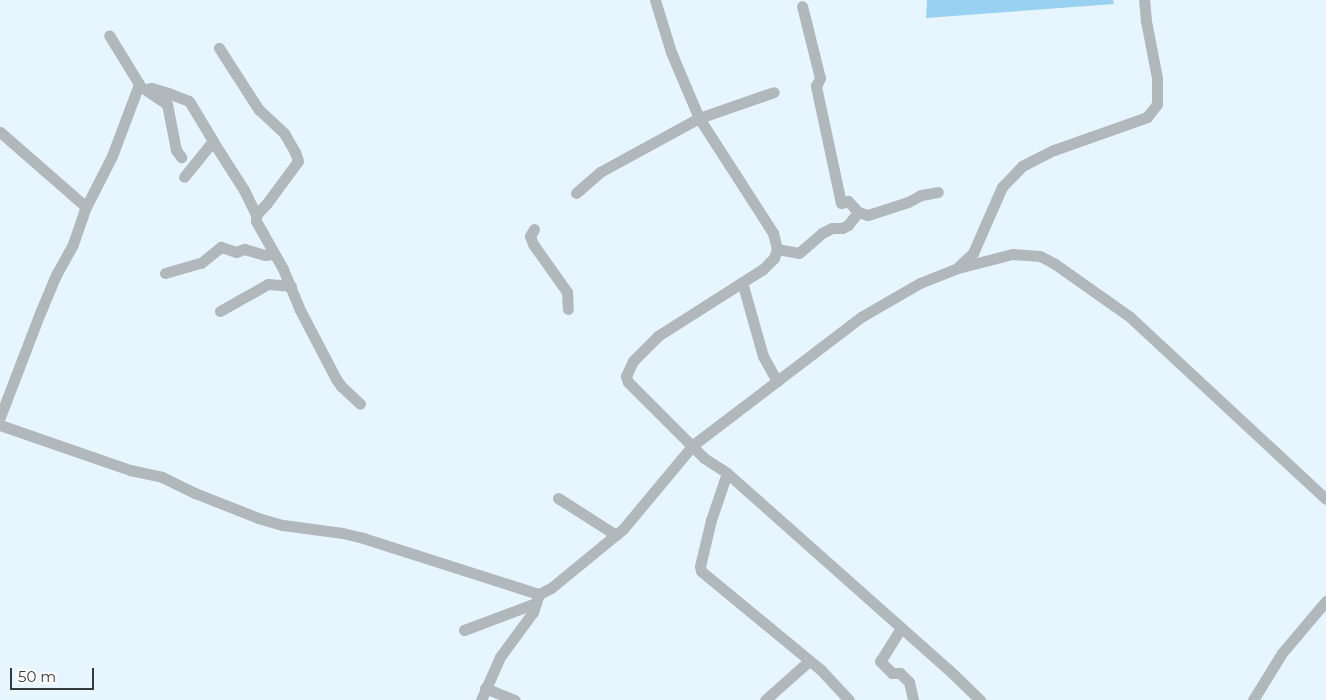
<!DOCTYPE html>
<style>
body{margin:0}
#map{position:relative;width:1326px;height:700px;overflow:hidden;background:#e6f5ff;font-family:Montserrat,sans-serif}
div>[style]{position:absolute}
.green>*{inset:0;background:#99d1f2}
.street>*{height:11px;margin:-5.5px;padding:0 5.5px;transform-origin:5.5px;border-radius:5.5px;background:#b1b8bc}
span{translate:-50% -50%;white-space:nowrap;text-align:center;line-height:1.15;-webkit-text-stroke:4px #fff;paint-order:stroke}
.scale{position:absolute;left:10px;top:668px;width:84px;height:22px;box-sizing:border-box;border:2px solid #33393d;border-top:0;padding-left:6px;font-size:15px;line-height:18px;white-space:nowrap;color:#33393d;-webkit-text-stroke:4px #fff;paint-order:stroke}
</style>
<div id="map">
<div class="green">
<i style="clip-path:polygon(927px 0,1113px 0,1114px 4px,926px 18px)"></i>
</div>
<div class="street">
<i style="left:655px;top:0;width:54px;rotate:72.9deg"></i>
<i style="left:671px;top:52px;width:72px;rotate:67deg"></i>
<i style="left:699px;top:118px;width:137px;rotate:57.2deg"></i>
<i style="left:773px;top:233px;width:16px;rotate:76deg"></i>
<i style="left:777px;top:249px;width:9px;rotate:108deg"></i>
<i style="left:774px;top:258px;width:16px;rotate:135deg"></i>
<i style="left:763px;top:269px;width:125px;rotate:147.5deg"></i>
<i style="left:658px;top:336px;width:35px;rotate:135deg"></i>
<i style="left:633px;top:361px;width:17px;rotate:115deg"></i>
<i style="left:626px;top:376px;width:6px;rotate:72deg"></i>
<i style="left:628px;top:382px;width:107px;rotate:45deg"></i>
<i style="left:704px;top:458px;width:27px;rotate:33deg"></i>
<i style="left:727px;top:473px;width:295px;rotate:41.6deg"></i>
<i style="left:948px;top:669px;width:45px;rotate:44.1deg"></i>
<i style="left:145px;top:89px;width:7px;rotate:-8deg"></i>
<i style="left:152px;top:88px;width:17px;rotate:17deg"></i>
<i style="left:168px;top:93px;width:22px;rotate:21deg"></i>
<i style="left:189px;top:101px;width:47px;rotate:59deg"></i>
<i style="left:213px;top:141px;width:46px;rotate:128.9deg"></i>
<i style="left:146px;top:90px;width:25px;rotate:34deg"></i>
<i style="left:167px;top:104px;width:47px;rotate:78.9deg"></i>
<i style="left:176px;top:150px;width:9px;rotate:54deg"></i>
<i style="left:0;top:132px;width:114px;rotate:41.1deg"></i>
<i style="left:212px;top:140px;width:59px;rotate:57.4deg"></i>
<i style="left:244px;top:190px;width:28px;rotate:64deg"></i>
<i style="left:256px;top:215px;width:16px;rotate:-47deg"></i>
<i style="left:267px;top:203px;width:52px;rotate:-53.6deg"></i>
<i style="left:298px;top:161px;width:9px;rotate:-108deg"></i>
<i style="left:295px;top:152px;width:22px;rotate:-120deg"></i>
<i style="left:284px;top:133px;width:34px;rotate:-137deg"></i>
<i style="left:259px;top:110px;width:74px;rotate:-122.8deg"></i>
<i style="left:576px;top:193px;width:32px;rotate:-41deg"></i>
<i style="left:600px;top:172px;width:113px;rotate:-28.6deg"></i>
<i style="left:699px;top:118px;width:79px;rotate:-19.1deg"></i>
<i style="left:858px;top:212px;width:10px;rotate:17deg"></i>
<i style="left:868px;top:215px;width:42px;rotate:-18deg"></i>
<i style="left:908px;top:202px;width:15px;rotate:-28deg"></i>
<i style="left:921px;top:195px;width:17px;rotate:-10deg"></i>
<i style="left:256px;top:215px;width:6px;rotate:90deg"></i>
<i style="left:256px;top:221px;width:55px;rotate:60.6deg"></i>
<i style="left:283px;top:269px;width:44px;rotate:67.5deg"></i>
<i style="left:300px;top:310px;width:78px;rotate:62.4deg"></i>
<i style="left:336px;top:379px;width:9px;rotate:54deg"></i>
<i style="left:341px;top:386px;width:26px;rotate:43deg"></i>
<i style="left:534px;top:229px;width:8px;rotate:120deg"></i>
<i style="left:530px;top:236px;width:9px;rotate:69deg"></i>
<i style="left:533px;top:244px;width:59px;rotate:54.7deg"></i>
<i style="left:567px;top:292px;width:17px;rotate:87deg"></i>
<i style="left:777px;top:249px;width:22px;rotate:10deg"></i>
<i style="left:799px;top:253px;width:30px;rotate:-41deg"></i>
<i style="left:822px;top:233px;width:11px;rotate:-27deg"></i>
<i style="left:832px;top:228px;width:10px"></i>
<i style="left:842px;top:228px;width:7px;rotate:-27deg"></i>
<i style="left:848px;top:225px;width:16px;rotate:-52deg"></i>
<i style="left:858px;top:212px;width:15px;rotate:-132deg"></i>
<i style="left:848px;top:201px;width:7px;rotate:164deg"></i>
<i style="left:841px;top:203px;width:120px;rotate:-102.1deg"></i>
<i style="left:816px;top:86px;width:9px;rotate:-63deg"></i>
<i style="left:820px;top:78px;width:74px;rotate:-104deg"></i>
<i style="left:958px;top:267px;width:21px;rotate:-43deg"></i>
<i style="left:973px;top:253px;width:72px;rotate:-66.3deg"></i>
<i style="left:1002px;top:187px;width:29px;rotate:-46deg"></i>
<i style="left:1022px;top:166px;width:36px;rotate:-27deg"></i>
<i style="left:1054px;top:150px;width:99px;rotate:-19.5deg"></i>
<i style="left:1147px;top:117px;width:16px;rotate:-52deg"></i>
<i style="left:1157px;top:104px;width:26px;rotate:-90deg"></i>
<i style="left:1157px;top:78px;width:58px;rotate:-100.9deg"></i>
<i style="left:1146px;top:21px;width:21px;rotate:-95deg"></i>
<i style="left:165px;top:273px;width:37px;rotate:-16deg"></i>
<i style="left:201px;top:263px;width:26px;rotate:-39deg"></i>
<i style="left:221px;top:247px;width:16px;rotate:18deg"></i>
<i style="left:236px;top:252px;width:9px;rotate:-21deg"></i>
<i style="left:244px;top:249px;width:22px;rotate:16deg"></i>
<i style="left:265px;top:255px;width:9px;rotate:-6deg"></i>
<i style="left:742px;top:282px;width:77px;rotate:74.2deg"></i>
<i style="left:763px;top:356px;width:29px;rotate:61deg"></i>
<i style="left:220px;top:311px;width:55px;rotate:-29.4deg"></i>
<i style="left:268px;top:284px;width:23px;rotate:5deg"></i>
<i style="left:0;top:417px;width:111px;rotate:-69deg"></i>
<i style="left:40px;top:313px;width:41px;rotate:-67.2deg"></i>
<i style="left:56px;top:275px;width:35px;rotate:-61deg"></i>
<i style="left:73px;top:244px;width:39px;rotate:-71deg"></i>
<i style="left:86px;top:207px;width:57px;rotate:-63deg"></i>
<i style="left:112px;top:156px;width:77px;rotate:-69.4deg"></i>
<i style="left:139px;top:84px;width:57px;rotate:-121.5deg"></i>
<i style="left:0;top:425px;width:138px;rotate:19.1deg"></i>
<i style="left:130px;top:470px;width:33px;rotate:12deg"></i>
<i style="left:162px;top:477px;width:37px;rotate:26deg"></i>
<i style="left:195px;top:493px;width:68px;rotate:21.6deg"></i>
<i style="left:258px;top:518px;width:26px;rotate:16deg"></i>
<i style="left:283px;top:525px;width:60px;rotate:7.7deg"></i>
<i style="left:342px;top:533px;width:22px;rotate:13deg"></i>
<i style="left:363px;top:538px;width:185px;rotate:17.7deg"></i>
<i style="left:727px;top:473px;width:50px;rotate:108.8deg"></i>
<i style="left:711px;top:520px;width:47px;rotate:103.4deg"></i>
<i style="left:700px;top:566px;width:5px;rotate:79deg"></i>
<i style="left:701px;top:571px;width:156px;rotate:39.5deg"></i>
<i style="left:821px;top:670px;width:41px;rotate:47deg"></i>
<i style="left:558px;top:498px;width:69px;rotate:32.5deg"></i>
<i style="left:901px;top:628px;width:39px;rotate:122deg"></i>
<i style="left:880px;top:661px;width:17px;rotate:45deg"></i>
<i style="left:892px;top:673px;width:8px"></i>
<i style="left:900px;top:673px;width:13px;rotate:45deg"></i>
<i style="left:909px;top:682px;width:18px;rotate:77deg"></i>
<i style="left:464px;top:630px;width:77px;rotate:-20.6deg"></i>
<i style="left:485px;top:688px;width:32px;rotate:22deg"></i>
<i style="left:481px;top:700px;width:47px;rotate:-66.2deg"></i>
<i style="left:500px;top:657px;width:56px;rotate:-53.7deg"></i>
<i style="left:533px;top:612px;width:19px;rotate:-72deg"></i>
<i style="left:539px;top:594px;width:13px;rotate:-27deg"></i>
<i style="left:551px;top:588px;width:93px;rotate:-39.3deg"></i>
<i style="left:623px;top:529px;width:109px;rotate:-50.2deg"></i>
<i style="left:693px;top:445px;width:211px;rotate:-37.3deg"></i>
<i style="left:861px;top:317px;width:68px;rotate:-30deg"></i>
<i style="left:920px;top:283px;width:41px;rotate:-21.5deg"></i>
<i style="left:958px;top:268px;width:56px;rotate:-14.5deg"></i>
<i style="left:1012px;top:254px;width:28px;rotate:4deg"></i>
<i style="left:1040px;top:256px;width:17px;rotate:28deg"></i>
<i style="left:1055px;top:264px;width:92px;rotate:35.2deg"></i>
<i style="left:1130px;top:317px;width:267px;rotate:42.9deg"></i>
<i style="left:765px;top:700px;width:59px;rotate:-41.6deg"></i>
<i style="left:1253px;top:700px;width:55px;rotate:-58.3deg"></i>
<i style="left:1282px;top:653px;width:68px;rotate:-49.8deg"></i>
</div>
<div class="scale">50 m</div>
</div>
